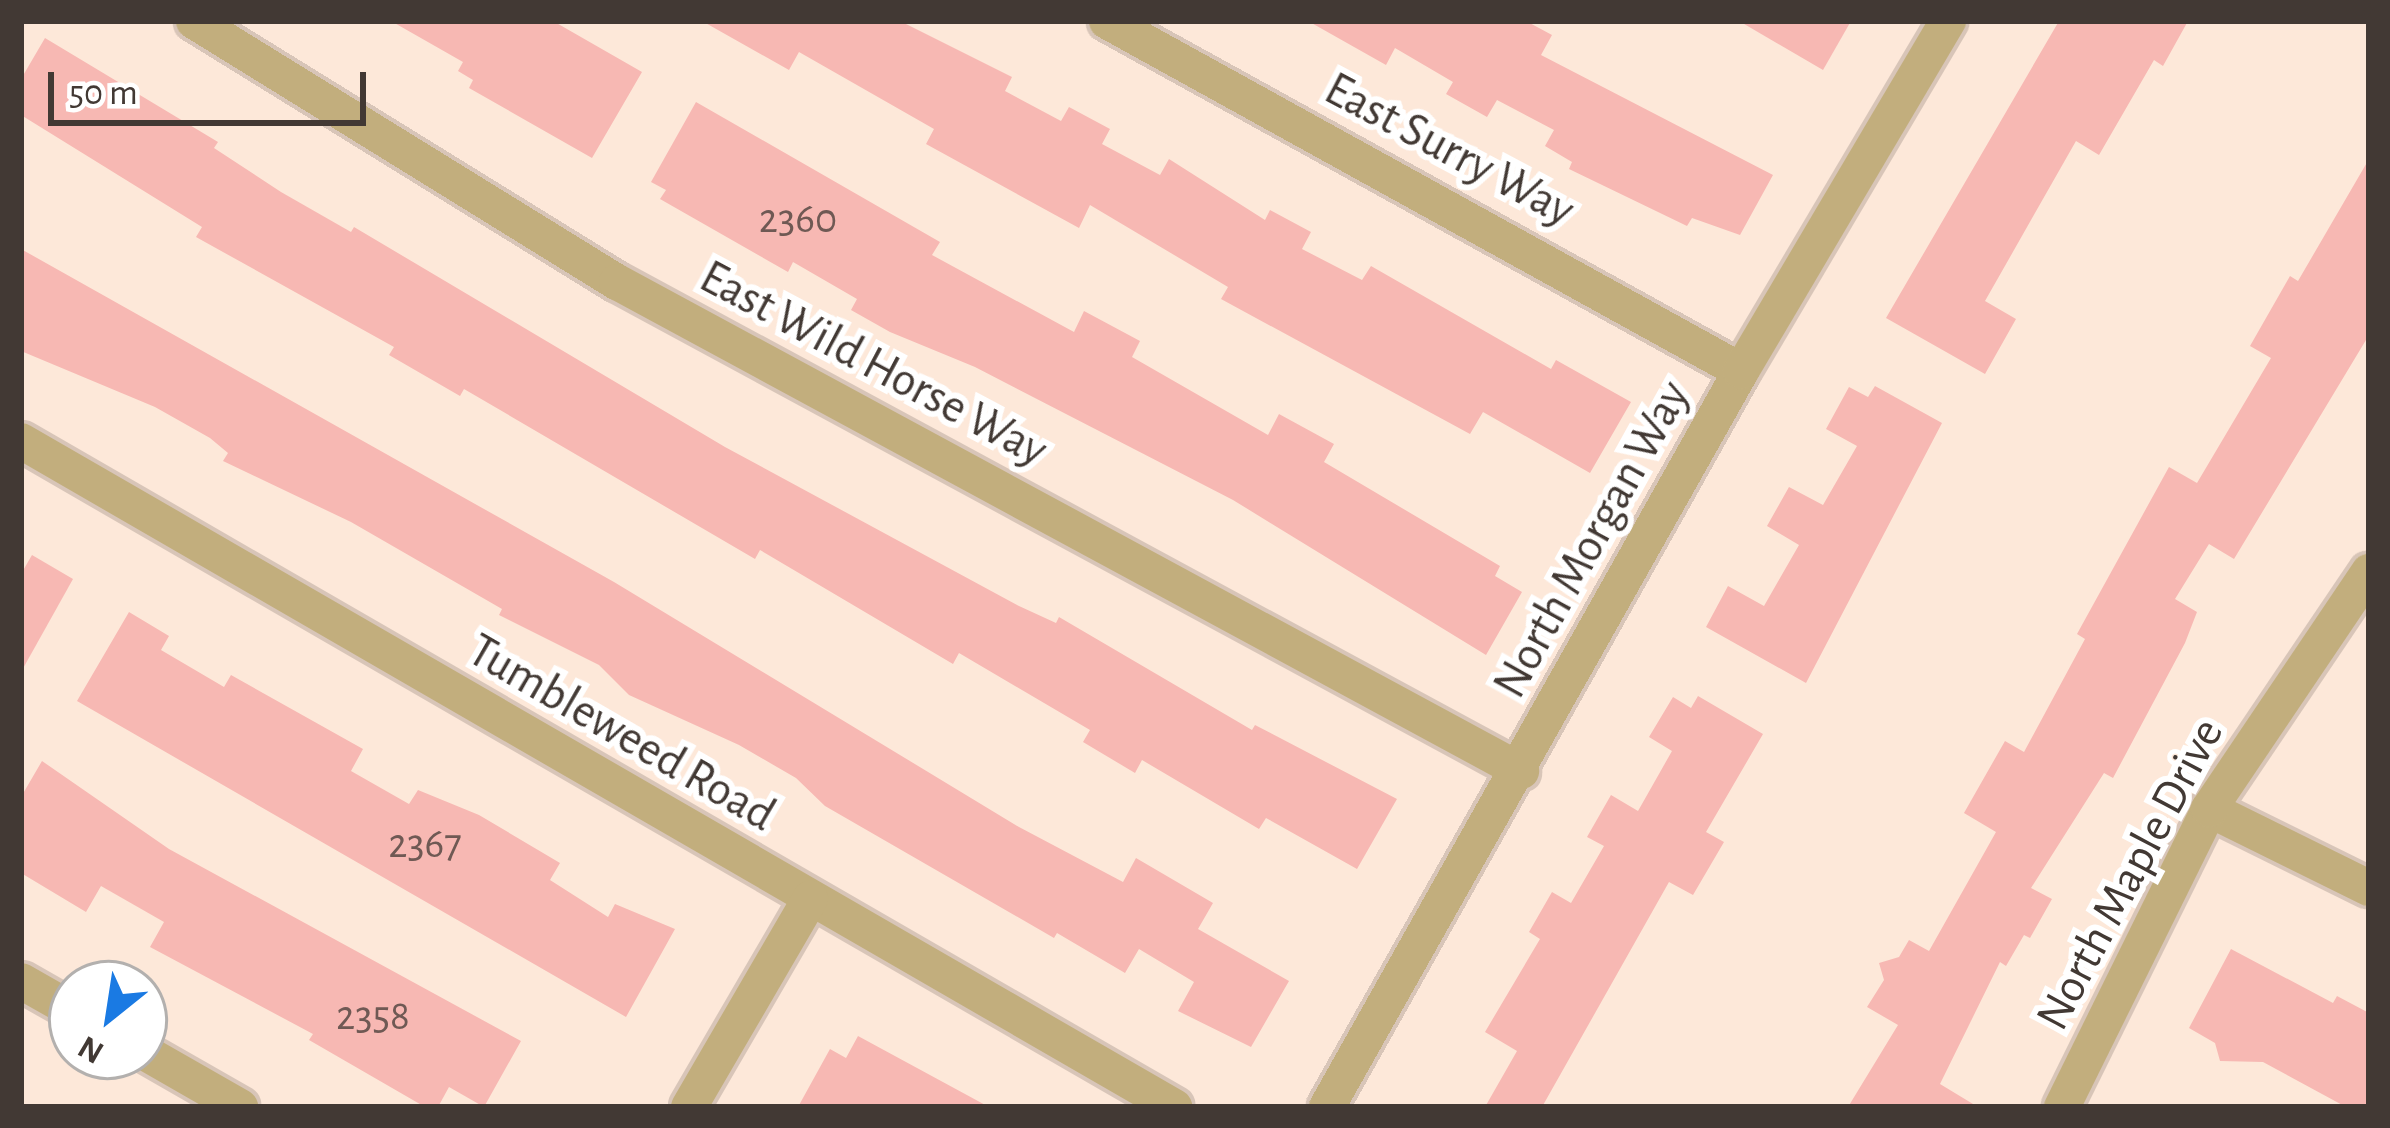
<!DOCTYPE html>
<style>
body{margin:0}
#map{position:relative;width:2390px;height:1128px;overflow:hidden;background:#fde8d9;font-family:"Alegreya Sans",sans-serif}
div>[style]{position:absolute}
.building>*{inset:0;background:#f7b8b3}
.roads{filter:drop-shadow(3px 0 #d8c5b8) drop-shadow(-3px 0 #d8c5b8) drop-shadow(0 3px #d8c5b8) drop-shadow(0 -3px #d8c5b8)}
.minor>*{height:36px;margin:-18px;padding:0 18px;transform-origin:18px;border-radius:18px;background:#c2ae7d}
span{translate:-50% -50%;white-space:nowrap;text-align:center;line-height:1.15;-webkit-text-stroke:12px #fff;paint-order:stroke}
.number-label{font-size:42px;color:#6f5954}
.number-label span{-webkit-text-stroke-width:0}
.street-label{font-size:48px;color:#423934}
.frame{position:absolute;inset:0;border:24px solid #423934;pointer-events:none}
.north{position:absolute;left:48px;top:960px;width:120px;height:120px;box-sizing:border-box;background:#fff;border:3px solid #b3b0ae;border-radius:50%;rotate:210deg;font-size:33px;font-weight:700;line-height:48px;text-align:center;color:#423934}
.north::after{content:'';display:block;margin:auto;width:42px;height:54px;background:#1a7ae3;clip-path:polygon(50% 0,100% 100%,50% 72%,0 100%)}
.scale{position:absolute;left:48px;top:72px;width:318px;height:54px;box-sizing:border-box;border:6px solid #423934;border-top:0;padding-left:15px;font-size:36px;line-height:42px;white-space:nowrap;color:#423934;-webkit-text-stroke:9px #fff;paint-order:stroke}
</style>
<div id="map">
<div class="building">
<i style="clip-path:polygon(391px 21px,553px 21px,642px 72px,592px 158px,469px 88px,473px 80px,458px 71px,463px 62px)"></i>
<i style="clip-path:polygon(702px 21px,900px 21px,1012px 77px,1005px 91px,1061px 121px,1069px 107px,1110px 129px,1102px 144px,1160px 175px,1169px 159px,1265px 220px,1270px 210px,1311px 232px,1302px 249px,1362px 280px,1371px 266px,1551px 369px,1556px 360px,1631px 402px,1590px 473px,1483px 412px,1470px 434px,1221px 299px,1228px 287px,1090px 205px,1079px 228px,926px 144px,934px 129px,799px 52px,789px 70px)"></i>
<i style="clip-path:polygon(1308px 21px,1526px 21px,1552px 35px,1541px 55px,1773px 175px,1740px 235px,1692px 218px,1687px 226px,1569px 169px,1572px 162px,1545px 146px,1554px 130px,1497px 100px,1487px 117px,1446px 94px,1453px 82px,1395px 48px,1386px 65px)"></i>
<i style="clip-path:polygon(1739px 21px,1851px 21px,1823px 70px)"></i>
<i style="clip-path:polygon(2059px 21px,2188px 21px,2163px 66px,2154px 60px,2099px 155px,2076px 141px,1985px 301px,2016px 319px,1985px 374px,1886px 318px)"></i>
<i style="clip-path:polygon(45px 38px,218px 142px,214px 148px,281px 192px,351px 232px,354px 227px,725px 447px,1019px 606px,1056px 623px,1059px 617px,1252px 730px,1255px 725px,1397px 799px,1357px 869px,1266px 818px,1259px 829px,1142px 760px,1135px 773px,1083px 742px,1090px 730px,959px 653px,953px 664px,760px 550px,755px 559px,464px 389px,460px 396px,389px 355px,394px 347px,196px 237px,202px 227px,21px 115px,21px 79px)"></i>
<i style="clip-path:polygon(696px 102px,940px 242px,932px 255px,1074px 332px,1084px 311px,1140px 341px,1132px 357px,1268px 435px,1279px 414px,1334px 444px,1324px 462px,1500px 566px,1495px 576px,1522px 592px,1486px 655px,1233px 500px,975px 367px,890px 332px,851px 310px,857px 299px,793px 262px,788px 272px,660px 199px,666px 190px,651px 182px)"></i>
<i style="clip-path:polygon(2369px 159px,2369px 335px,2234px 559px,2209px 544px,2175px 599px,2197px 612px,2185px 643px,2113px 778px,2104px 773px,2031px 888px,2052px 899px,2030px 938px,2024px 935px,2006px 966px,2000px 962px,1940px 1084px,1978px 1107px,1848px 1107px,1898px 1025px,1867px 1007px,1884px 980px,1879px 963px,1899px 957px,1909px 940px,1929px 951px,1996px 832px,1964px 813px,2005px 741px,2024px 752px,2085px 639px,2077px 634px,2169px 467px,2197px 483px,2271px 358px,2250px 346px,2290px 276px,2298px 281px)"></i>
<i style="clip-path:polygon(21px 249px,614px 582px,1019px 827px,1123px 882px,1136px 858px,1213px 903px,1198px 929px,1289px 981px,1251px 1047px,1178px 1011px,1194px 982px,1139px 949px,1125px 973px,1057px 933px,1054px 938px,825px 806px,796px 778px,739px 745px,629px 695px,599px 665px,499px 615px,502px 609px,351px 522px,223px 461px,228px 453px,210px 438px,155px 407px,21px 351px)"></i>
<i style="clip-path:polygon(1875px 386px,1942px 423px,1806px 683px,1706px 627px,1728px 586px,1764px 606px,1799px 545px,1767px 526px,1789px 487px,1823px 505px,1857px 446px,1826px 429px,1849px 387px,1868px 397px)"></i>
<i style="clip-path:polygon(32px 555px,73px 579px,21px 672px,21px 574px)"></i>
<i style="clip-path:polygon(129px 612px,169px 636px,161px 650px,224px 687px,231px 675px,363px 749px,351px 771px,409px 804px,418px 790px,479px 815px,560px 863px,550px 880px,608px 917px,615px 904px,675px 929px,626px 1017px,77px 701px)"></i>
<i style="clip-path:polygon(1698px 696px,1763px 734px,1706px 832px,1724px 842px,1693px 895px,1669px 882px,1542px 1107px,1485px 1107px,1517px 1051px,1485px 1032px,1540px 939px,1529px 932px,1552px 892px,1571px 903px,1604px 846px,1587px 837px,1611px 795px,1638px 811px,1672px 751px,1649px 737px,1673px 697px,1691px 708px)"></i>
<i style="clip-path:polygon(42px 761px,169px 849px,521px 1041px,484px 1107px,449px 1087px,438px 1107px,425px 1107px,309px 1040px,313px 1034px,150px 947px,164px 922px,101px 886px,86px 912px,21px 873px,21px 797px)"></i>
<i style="clip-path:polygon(2231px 949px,2333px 1003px,2337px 996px,2369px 1013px,2369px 1107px,2346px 1107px,2263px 1062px,2220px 1061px,2215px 1043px,2189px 1028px)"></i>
<i style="clip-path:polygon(858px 1036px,989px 1107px,798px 1107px,830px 1049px,846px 1058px)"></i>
</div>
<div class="roads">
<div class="minor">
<i style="left:194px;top:21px;width:497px;rotate:31.7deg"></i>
<i style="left:617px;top:282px;width:1028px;rotate:28.41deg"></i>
<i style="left:1107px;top:21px;width:724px;rotate:28.9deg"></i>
<i style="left:21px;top:441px;width:1332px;rotate:30.01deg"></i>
<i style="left:2209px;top:809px;width:178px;rotate:26.3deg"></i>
<i style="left:21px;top:981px;width:59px;rotate:29.6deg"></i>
<i style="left:144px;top:1052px;width:111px;rotate:29.8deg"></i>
<i style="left:689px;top:1107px;width:241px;rotate:-59.8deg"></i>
<i style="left:1327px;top:1107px;width:844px;rotate:-60.64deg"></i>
<i style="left:1741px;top:371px;width:407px;rotate:-59.4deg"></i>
<i style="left:2062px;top:1107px;width:332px;rotate:-63.7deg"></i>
<i style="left:2209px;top:809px;width:286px;rotate:-56deg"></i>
</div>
</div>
<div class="number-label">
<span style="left:798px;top:219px">2360</span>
<span style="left:425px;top:844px">2367</span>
<span style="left:373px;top:1016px">2358</span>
</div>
<div class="street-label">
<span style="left:1449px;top:151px;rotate:28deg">East Surry Way</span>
<span style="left:873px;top:365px;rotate:28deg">East Wild Horse Way</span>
<span style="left:1593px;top:540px;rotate:-61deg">North Morgan Way</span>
<span style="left:621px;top:734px;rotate:30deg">Tumbleweed Road</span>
<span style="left:2131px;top:875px;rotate:-62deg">North Maple Drive</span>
</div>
<div class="frame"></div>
<div class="north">N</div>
<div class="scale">50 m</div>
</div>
